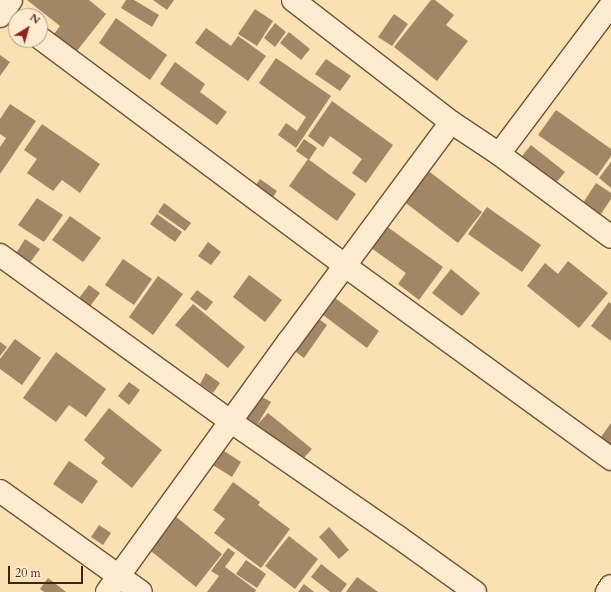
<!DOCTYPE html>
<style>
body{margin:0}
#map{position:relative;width:611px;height:592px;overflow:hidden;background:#fae0b3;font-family:Cardo,serif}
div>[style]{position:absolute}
.building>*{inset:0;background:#a28666}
.roads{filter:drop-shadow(1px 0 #70533b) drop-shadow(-1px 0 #70533b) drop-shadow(0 1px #70533b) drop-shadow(0 -1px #70533b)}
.street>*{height:22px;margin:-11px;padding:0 11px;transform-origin:11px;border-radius:11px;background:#fcebce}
span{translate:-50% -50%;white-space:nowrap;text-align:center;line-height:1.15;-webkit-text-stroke:3px #fcebce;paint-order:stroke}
.north{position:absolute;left:8px;top:8px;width:40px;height:40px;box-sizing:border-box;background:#fcebce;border:1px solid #b29b83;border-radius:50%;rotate:37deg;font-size:11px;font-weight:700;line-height:16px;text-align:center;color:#422413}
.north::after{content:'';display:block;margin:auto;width:14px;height:18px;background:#8f2418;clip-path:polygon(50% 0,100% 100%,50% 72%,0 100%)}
.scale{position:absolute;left:8px;top:566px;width:75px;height:18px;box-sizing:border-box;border:2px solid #422413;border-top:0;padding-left:5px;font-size:12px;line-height:14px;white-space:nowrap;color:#422413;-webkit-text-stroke:3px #fcebce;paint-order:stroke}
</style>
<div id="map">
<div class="building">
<i style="clip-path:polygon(27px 0,89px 0,106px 14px,76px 52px,54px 34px,60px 26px)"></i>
<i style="clip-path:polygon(126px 0,134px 0,159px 15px,152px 27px,121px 8px)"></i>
<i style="clip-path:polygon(153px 0,174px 0,167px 10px)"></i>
<i style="clip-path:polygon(431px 0,435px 0,454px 15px,446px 25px,468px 41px,437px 81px,394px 47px)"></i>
<i style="clip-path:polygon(255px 9px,273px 21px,257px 46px,238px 34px)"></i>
<i style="clip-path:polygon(394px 14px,408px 24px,392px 46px,378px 37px)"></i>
<i style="clip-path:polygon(116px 18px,167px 55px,150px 80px,99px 43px)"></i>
<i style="clip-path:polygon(275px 23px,286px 32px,275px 47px,264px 38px)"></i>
<i style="clip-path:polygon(206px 28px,231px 46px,238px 36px,266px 56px,248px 81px,195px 43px)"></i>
<i style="clip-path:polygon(289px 32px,310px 49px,301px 60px,280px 43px)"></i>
<i style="clip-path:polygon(0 55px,10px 62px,0 76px)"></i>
<i style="clip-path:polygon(276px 58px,331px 96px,296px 148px,278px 135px,286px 123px,297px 131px,306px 117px,259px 83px)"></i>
<i style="clip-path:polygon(326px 59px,351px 76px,340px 91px,315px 74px)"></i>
<i style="clip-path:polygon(175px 62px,205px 84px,200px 92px,227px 112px,217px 125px,160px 84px)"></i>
<i style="clip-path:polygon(332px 101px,393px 145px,366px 183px,352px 173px,362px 159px,330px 136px,323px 147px,308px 136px)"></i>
<i style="clip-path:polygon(10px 104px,36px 121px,0 174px,0 147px,6px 138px,0 134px,0 119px)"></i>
<i style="clip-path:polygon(556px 110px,611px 149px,611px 156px,597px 176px,538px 135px)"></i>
<i style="clip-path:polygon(42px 124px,100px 164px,80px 193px,62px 180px,53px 191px,27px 173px,37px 159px,24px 150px)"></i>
<i style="clip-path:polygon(304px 139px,317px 148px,309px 160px,296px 151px)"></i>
<i style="clip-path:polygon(531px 145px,565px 172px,555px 184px,522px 156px)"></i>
<i style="clip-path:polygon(308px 159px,356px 194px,337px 221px,289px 186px)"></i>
<i style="clip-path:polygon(611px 162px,611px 188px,599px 178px)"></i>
<i style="clip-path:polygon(422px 166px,482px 212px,458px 243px,398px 197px)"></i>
<i style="clip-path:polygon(260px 179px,277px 191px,269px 203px,252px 191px)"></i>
<i style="clip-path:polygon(596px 183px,611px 193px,611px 199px,601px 214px,583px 203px)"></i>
<i style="clip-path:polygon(37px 198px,63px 215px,44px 242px,18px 225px)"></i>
<i style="clip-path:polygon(164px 203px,191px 223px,185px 231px,158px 212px)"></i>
<i style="clip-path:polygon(487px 207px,541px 245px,522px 272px,468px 234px)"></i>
<i style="clip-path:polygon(157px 214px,182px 232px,175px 242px,150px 224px)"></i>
<i style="clip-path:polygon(70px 216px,101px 238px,83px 262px,52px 240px)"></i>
<i style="clip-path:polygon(382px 223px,443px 267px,419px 300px,398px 284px,406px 273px,367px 245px)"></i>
<i style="clip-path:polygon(25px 239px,40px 249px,29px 264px,15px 255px)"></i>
<i style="clip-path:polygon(208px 242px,221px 252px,211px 265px,198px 256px)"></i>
<i style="clip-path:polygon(123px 259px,152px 279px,134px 305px,105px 285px)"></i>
<i style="clip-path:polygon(568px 261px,608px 293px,579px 328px,527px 286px,545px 263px,558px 274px)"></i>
<i style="clip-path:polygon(451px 269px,480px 293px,462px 316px,432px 293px)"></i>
<i style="clip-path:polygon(249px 275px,282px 300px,265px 322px,233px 297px)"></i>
<i style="clip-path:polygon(158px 276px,183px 294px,153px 335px,129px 317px)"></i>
<i style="clip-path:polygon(89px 285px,100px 293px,90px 306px,79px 298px)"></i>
<i style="clip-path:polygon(197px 290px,213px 302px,206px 311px,190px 299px)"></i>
<i style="clip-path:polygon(331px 295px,379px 331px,367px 348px,319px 312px)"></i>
<i style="clip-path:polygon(609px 302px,611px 304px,611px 341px,591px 326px)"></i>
<i style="clip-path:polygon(193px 304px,245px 347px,228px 368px,175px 325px)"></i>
<i style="clip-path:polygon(315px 316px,327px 325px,304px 358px,292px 349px)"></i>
<i style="clip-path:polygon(15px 339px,41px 358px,22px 385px,0 369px,0 359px)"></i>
<i style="clip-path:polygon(0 342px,7px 347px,0 356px)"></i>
<i style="clip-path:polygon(56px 352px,106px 389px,86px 417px,69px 405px,56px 422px,23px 398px)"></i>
<i style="clip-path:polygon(206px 373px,220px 383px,213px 393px,200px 384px)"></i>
<i style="clip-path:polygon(129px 382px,140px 390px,129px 405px,118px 396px)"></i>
<i style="clip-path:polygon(257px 394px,271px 402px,257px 425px,244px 417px)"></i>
<i style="clip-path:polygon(109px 408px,162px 450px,132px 488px,101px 463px,105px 458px,84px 440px)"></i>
<i style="clip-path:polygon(268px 413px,312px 449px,300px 462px,256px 426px)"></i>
<i style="clip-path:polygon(611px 423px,611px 444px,601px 437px)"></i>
<i style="clip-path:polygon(218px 447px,241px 462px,232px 477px,208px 462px)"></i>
<i style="clip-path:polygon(69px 461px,98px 481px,82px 504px,53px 484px)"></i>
<i style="clip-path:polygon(233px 482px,260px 502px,258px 505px,290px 529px,261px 568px,214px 533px,225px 519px,213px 510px)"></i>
<i style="clip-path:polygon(169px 511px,222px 554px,196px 587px,142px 544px)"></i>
<i style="clip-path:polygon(99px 525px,111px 533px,103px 545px,91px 537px)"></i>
<i style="clip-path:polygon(329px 527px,349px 550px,339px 559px,319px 537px)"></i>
<i style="clip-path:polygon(289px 536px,318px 559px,295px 589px,265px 566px)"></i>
<i style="clip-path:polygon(228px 548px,235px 553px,225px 567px,256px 590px,255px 592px,207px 592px,219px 576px,211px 571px)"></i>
<i style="clip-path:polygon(246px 560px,266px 574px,257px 588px,236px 574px)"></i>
<i style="clip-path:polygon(321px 564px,347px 584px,341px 592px,330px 592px,311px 577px)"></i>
<i style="clip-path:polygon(357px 577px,378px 592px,346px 592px)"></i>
<i style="clip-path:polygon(48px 578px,66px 592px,44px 592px,40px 589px)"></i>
<i style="clip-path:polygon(304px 584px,314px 592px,298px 592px)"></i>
</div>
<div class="roads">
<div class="street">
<i style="left:293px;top:0;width:200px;rotate:37.7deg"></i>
<i style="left:451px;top:122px;width:58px;rotate:33.7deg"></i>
<i style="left:499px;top:154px;width:139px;rotate:36.5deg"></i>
<i style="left:0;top:16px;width:19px;rotate:-55deg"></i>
<i style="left:40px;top:38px;width:379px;rotate:36.7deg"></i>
<i style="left:344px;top:265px;width:330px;rotate:36deg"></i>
<i style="left:499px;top:154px;width:186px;rotate:-53.1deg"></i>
<i style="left:0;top:255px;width:284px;rotate:35.8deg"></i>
<i style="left:230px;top:421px;width:203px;rotate:34.6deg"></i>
<i style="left:397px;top:536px;width:96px;rotate:35.7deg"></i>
<i style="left:0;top:491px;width:173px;rotate:35.6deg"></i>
<i style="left:107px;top:592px;width:310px;rotate:-54.1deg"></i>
<i style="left:289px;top:341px;width:272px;rotate:-53.5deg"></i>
<i style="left:607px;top:592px;width:7px;rotate:-56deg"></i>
</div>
</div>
<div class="north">N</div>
<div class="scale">20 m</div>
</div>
